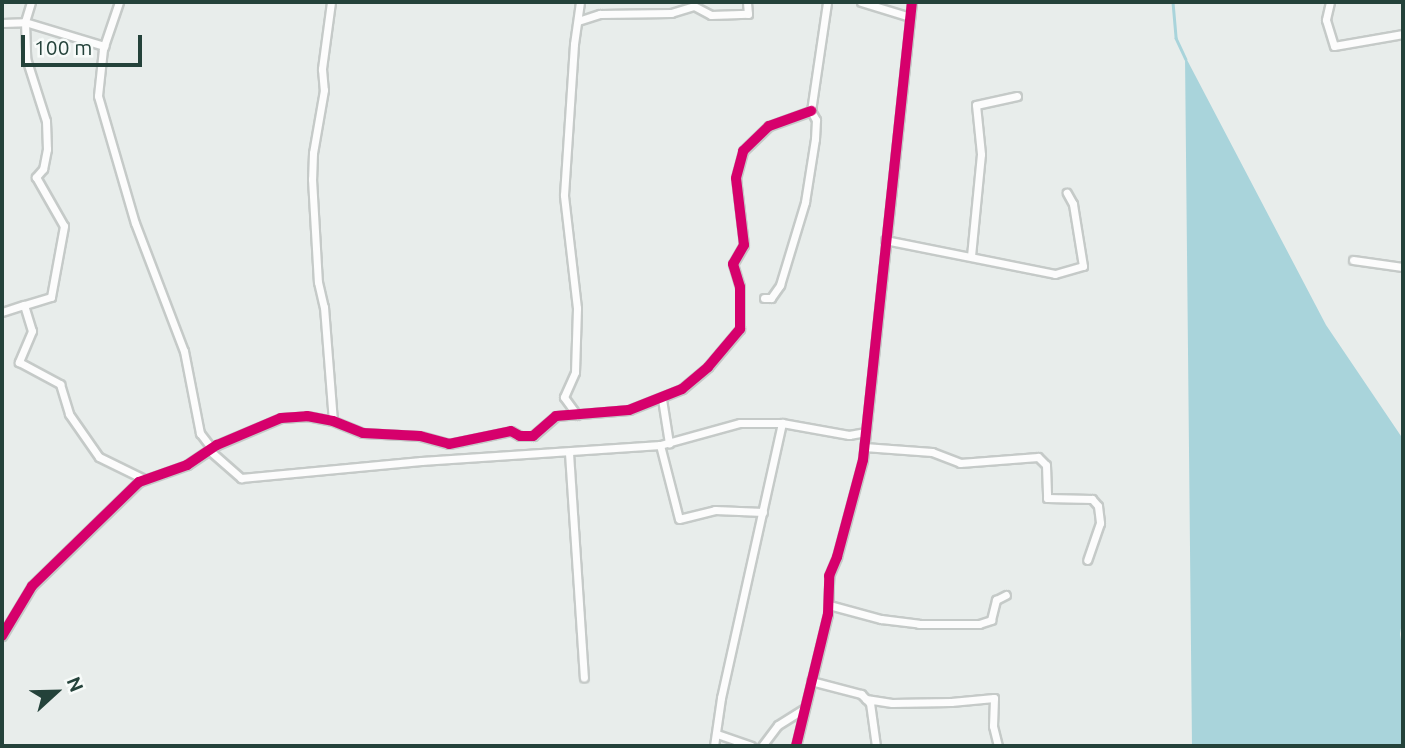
<!DOCTYPE html>
<style>
body{margin:0}
#map{position:relative;width:1405px;height:748px;overflow:hidden;background:#e8edeb;font-family:Ubuntu,sans-serif}
div>[style]{position:absolute}
.water>*{inset:0;background:#a9d4db}
.stream>*{height:2.5px;margin:-1.25px;padding:0 1.25px;transform-origin:1.25px;border-radius:1.25px;background:#a9d4db}
.roads{filter:drop-shadow(2px 0 #c5cac8) drop-shadow(-2px 0 #c5cac8) drop-shadow(0 2px #c5cac8) drop-shadow(0 -2px #c5cac8)}
.minor>*{height:7px;margin:-3.5px;padding:0 3.5px;transform-origin:3.5px;border-radius:3.5px;background:#fcfcfc}
.cycleway>*{height:10px;margin:-5px;padding:0 5px;transform-origin:5px;border-radius:5px;background:#d6006c}
span{translate:-50% -50%;white-space:nowrap;text-align:center;line-height:1.15;-webkit-text-stroke:7px #f7fbf9;paint-order:stroke}
.frame{position:absolute;inset:0;border:4px solid #24423a;pointer-events:none}
.north{position:absolute;left:21px;top:657px;width:70px;height:70px;-webkit-text-stroke:5px #f7fbf9;paint-order:stroke;rotate:68deg;font-size:19px;font-weight:700;line-height:28px;text-align:center;color:#24423a}
.north::after{content:'';display:block;margin:auto;width:24px;height:32px;background:#24423a;clip-path:polygon(50% 0,100% 100%,50% 72%,0 100%)}
.scale{position:absolute;left:21px;top:35px;width:121px;height:32px;box-sizing:border-box;border:4px solid #24423a;border-top:0;padding-left:9px;font-size:21px;line-height:24px;white-space:nowrap;color:#24423a;-webkit-text-stroke:5px #f7fbf9;paint-order:stroke}
</style>
<div id="map">
<div class="water">
<i style="clip-path:polygon(1185px 56px,1326px 325px,1403px 439px,1403px 616px,1400px 634px,1403px 654px,1403px 746px,1192px 746px)"></i>
</div>
<div class="stream">
<i style="left:1173px;top:2px;width:36px;rotate:85deg"></i>
<i style="left:1176px;top:38px;width:23px;rotate:65deg"></i>
</div>
<div class="roads">
<div class="minor">
<i style="left:31px;top:2px;width:21px;rotate:107deg"></i>
<i style="left:25px;top:22px;width:36px;rotate:88deg"></i>
<i style="left:26px;top:58px;width:66px;rotate:72.4deg"></i>
<i style="left:46px;top:121px;width:28px;rotate:88deg"></i>
<i style="left:47px;top:149px;width:20px;rotate:101deg"></i>
<i style="left:43px;top:169px;width:11px;rotate:131deg"></i>
<i style="left:36px;top:177px;width:56px;rotate:60.3deg"></i>
<i style="left:64px;top:226px;width:72px;rotate:100.4deg"></i>
<i style="left:51px;top:297px;width:28px;rotate:163deg"></i>
<i style="left:24px;top:305px;width:27px;rotate:73deg"></i>
<i style="left:32px;top:331px;width:34px;rotate:113deg"></i>
<i style="left:19px;top:362px;width:47px;rotate:28.2deg"></i>
<i style="left:60px;top:384px;width:31px;rotate:73deg"></i>
<i style="left:69px;top:414px;width:52px;rotate:55.1deg"></i>
<i style="left:99px;top:457px;width:50px;rotate:26.1deg"></i>
<i style="left:119px;top:2px;width:50px;rotate:108.8deg"></i>
<i style="left:103px;top:49px;width:47px;rotate:96.1deg"></i>
<i style="left:98px;top:96px;width:132px;rotate:73.8deg"></i>
<i style="left:135px;top:223px;width:137px;rotate:69.1deg"></i>
<i style="left:184px;top:351px;width:84px;rotate:79deg"></i>
<i style="left:200px;top:433px;width:20px;rotate:53deg"></i>
<i style="left:331px;top:2px;width:68px;rotate:97.7deg"></i>
<i style="left:322px;top:69px;width:21px;rotate:85deg"></i>
<i style="left:324px;top:90px;width:64px;rotate:99.9deg"></i>
<i style="left:313px;top:153px;width:26px;rotate:92deg"></i>
<i style="left:312px;top:179px;width:103px;rotate:86.7deg"></i>
<i style="left:318px;top:282px;width:26px;rotate:77deg"></i>
<i style="left:324px;top:307px;width:114px;rotate:85.5deg"></i>
<i style="left:861px;top:2px;width:51px;rotate:17deg"></i>
<i style="left:1330px;top:2px;width:18px;rotate:103deg"></i>
<i style="left:1326px;top:20px;width:27px;rotate:73deg"></i>
<i style="left:1334px;top:46px;width:70px;rotate:-9.9deg"></i>
<i style="left:578px;top:21px;width:23px;rotate:-18deg"></i>
<i style="left:600px;top:14px;width:71px;rotate:-0.8deg"></i>
<i style="left:671px;top:13px;width:24px;rotate:-17deg"></i>
<i style="left:694px;top:6px;width:19px;rotate:28deg"></i>
<i style="left:711px;top:15px;width:37px;rotate:-2deg"></i>
<i style="left:748px;top:14px;width:12px;rotate:-95deg"></i>
<i style="left:2px;top:23px;width:23px;rotate:-2deg"></i>
<i style="left:25px;top:22px;width:83px;rotate:16.9deg"></i>
<i style="left:885px;top:240px;width:173px;rotate:11.3deg"></i>
<i style="left:1055px;top:274px;width:29px;rotate:-16deg"></i>
<i style="left:1083px;top:266px;width:63px;rotate:-99.2deg"></i>
<i style="left:1073px;top:204px;width:13px;rotate:-119deg"></i>
<i style="left:971px;top:256px;width:102px;rotate:-84.4deg"></i>
<i style="left:981px;top:154px;width:49px;rotate:-95.8deg"></i>
<i style="left:976px;top:105px;width:42px;rotate:-12.4deg"></i>
<i style="left:1353px;top:260px;width:50px;rotate:8deg"></i>
<i style="left:764px;top:298px;width:7px"></i>
<i style="left:771px;top:298px;width:16px;rotate:-55deg"></i>
<i style="left:780px;top:285px;width:87px;rotate:-73.2deg"></i>
<i style="left:805px;top:202px;width:64px;rotate:-81deg"></i>
<i style="left:815px;top:139px;width:19px;rotate:-87deg"></i>
<i style="left:816px;top:120px;width:10px;rotate:-119deg"></i>
<i style="left:811px;top:111px;width:110px;rotate:-81.6deg"></i>
<i style="left:2px;top:312px;width:23px;rotate:-18deg"></i>
<i style="left:662px;top:399px;width:45px;rotate:81deg"></i>
<i style="left:577px;top:415px;width:22px;rotate:-126deg"></i>
<i style="left:564px;top:397px;width:27px;rotate:-66deg"></i>
<i style="left:575px;top:372px;width:64px;rotate:-88.2deg"></i>
<i style="left:577px;top:308px;width:114px;rotate:-96.6deg"></i>
<i style="left:564px;top:195px;width:151px;rotate:-86.2deg"></i>
<i style="left:574px;top:44px;width:42px;rotate:-81.9deg"></i>
<i style="left:660px;top:445px;width:76px;rotate:75.6deg"></i>
<i style="left:679px;top:519px;width:37px;rotate:-14deg"></i>
<i style="left:715px;top:510px;width:48px;rotate:2.4deg"></i>
<i style="left:864px;top:447px;width:68px;rotate:4.2deg"></i>
<i style="left:932px;top:452px;width:30px;rotate:21deg"></i>
<i style="left:960px;top:463px;width:78px;rotate:-4.4deg"></i>
<i style="left:1038px;top:457px;width:11px;rotate:45deg"></i>
<i style="left:1046px;top:465px;width:33px;rotate:88deg"></i>
<i style="left:1047px;top:498px;width:45px;rotate:1.3deg"></i>
<i style="left:1092px;top:499px;width:9px;rotate:49deg"></i>
<i style="left:1098px;top:506px;width:17px;rotate:83deg"></i>
<i style="left:1100px;top:523px;width:39px;rotate:109deg"></i>
<i style="left:209px;top:450px;width:43px;rotate:41.2deg"></i>
<i style="left:241px;top:478px;width:181px;rotate:-5.4deg"></i>
<i style="left:421px;top:461px;width:240px;rotate:-3.8deg"></i>
<i style="left:660px;top:445px;width:83px;rotate:-15.4deg"></i>
<i style="left:740px;top:423px;width:42px"></i>
<i style="left:782px;top:423px;width:68px;rotate:10.2deg"></i>
<i style="left:849px;top:435px;width:17px;rotate:-10deg"></i>
<i style="left:569px;top:453px;width:225px;rotate:86.2deg"></i>
<i style="left:829px;top:605px;width:54px;rotate:15.1deg"></i>
<i style="left:881px;top:619px;width:38px;rotate:7deg"></i>
<i style="left:919px;top:624px;width:60px"></i>
<i style="left:979px;top:624px;width:13px;rotate:-18deg"></i>
<i style="left:991px;top:620px;width:21px;rotate:-76deg"></i>
<i style="left:996px;top:600px;width:11px;rotate:-27deg"></i>
<i style="left:2px;top:636px;width:58px;rotate:-59deg"></i>
<i style="left:32px;top:586px;width:149px;rotate:-44.2deg"></i>
<i style="left:139px;top:482px;width:51px;rotate:-19.5deg"></i>
<i style="left:187px;top:465px;width:36px;rotate:-34deg"></i>
<i style="left:217px;top:445px;width:69px;rotate:-22.9deg"></i>
<i style="left:281px;top:418px;width:26px;rotate:-4deg"></i>
<i style="left:307px;top:416px;width:26px;rotate:11deg"></i>
<i style="left:333px;top:421px;width:32px;rotate:22deg"></i>
<i style="left:363px;top:433px;width:57px;rotate:3deg"></i>
<i style="left:420px;top:436px;width:30px;rotate:15deg"></i>
<i style="left:449px;top:444px;width:63px;rotate:-11.8deg"></i>
<i style="left:511px;top:431px;width:10px;rotate:29deg"></i>
<i style="left:520px;top:436px;width:13px"></i>
<i style="left:533px;top:436px;width:30px;rotate:-41deg"></i>
<i style="left:556px;top:416px;width:73px;rotate:-4.7deg"></i>
<i style="left:629px;top:410px;width:57px;rotate:-21.6deg"></i>
<i style="left:682px;top:389px;width:34px;rotate:-40deg"></i>
<i style="left:708px;top:367px;width:50px;rotate:-49.9deg"></i>
<i style="left:740px;top:329px;width:42px;rotate:-90deg"></i>
<i style="left:740px;top:287px;width:24px;rotate:-107deg"></i>
<i style="left:733px;top:264px;width:22px;rotate:-60deg"></i>
<i style="left:744px;top:245px;width:67px;rotate:-96.8deg"></i>
<i style="left:736px;top:178px;width:28px;rotate:-75deg"></i>
<i style="left:743px;top:151px;width:36px;rotate:-44deg"></i>
<i style="left:769px;top:126px;width:45px;rotate:-19.7deg"></i>
<i style="left:811px;top:681px;width:52px;rotate:14.6deg"></i>
<i style="left:861px;top:694px;width:13px;rotate:45deg"></i>
<i style="left:870px;top:703px;width:43px;rotate:82.1deg"></i>
<i style="left:866px;top:699px;width:26px;rotate:9deg"></i>
<i style="left:892px;top:703px;width:59px;rotate:-1deg"></i>
<i style="left:951px;top:702px;width:43px;rotate:-5.3deg"></i>
<i style="left:994px;top:698px;width:28px;rotate:92deg"></i>
<i style="left:993px;top:726px;width:21px;rotate:76deg"></i>
<i style="left:717px;top:734px;width:36px;rotate:19deg"></i>
<i style="left:714px;top:746px;width:49px;rotate:-81.7deg"></i>
<i style="left:721px;top:698px;width:282px;rotate:-77.5deg"></i>
<i style="left:762px;top:746px;width:26px;rotate:-53deg"></i>
<i style="left:778px;top:725px;width:31px;rotate:-32deg"></i>
<i style="left:796px;top:746px;width:136px;rotate:-76.4deg"></i>
<i style="left:828px;top:614px;width:38px;rotate:-88deg"></i>
<i style="left:829px;top:576px;width:21px;rotate:-67deg"></i>
<i style="left:837px;top:557px;width:100px;rotate:-75deg"></i>
<i style="left:863px;top:460px;width:461px;rotate:-83.9deg"></i>
</div>
</div>
<div class="cycleway">
<i style="left:2px;top:636px;width:58px;rotate:-59deg"></i>
<i style="left:32px;top:586px;width:149px;rotate:-44.2deg"></i>
<i style="left:139px;top:482px;width:51px;rotate:-19.5deg"></i>
<i style="left:187px;top:465px;width:36px;rotate:-34deg"></i>
<i style="left:217px;top:445px;width:69px;rotate:-22.9deg"></i>
<i style="left:281px;top:418px;width:26px;rotate:-4deg"></i>
<i style="left:307px;top:416px;width:26px;rotate:11deg"></i>
<i style="left:333px;top:421px;width:32px;rotate:22deg"></i>
<i style="left:363px;top:433px;width:57px;rotate:3deg"></i>
<i style="left:420px;top:436px;width:30px;rotate:15deg"></i>
<i style="left:449px;top:444px;width:63px;rotate:-11.8deg"></i>
<i style="left:511px;top:431px;width:10px;rotate:29deg"></i>
<i style="left:520px;top:436px;width:13px"></i>
<i style="left:533px;top:436px;width:30px;rotate:-41deg"></i>
<i style="left:556px;top:416px;width:73px;rotate:-4.7deg"></i>
<i style="left:629px;top:410px;width:57px;rotate:-21.6deg"></i>
<i style="left:682px;top:389px;width:34px;rotate:-40deg"></i>
<i style="left:708px;top:367px;width:50px;rotate:-49.9deg"></i>
<i style="left:740px;top:329px;width:42px;rotate:-90deg"></i>
<i style="left:740px;top:287px;width:24px;rotate:-107deg"></i>
<i style="left:733px;top:264px;width:22px;rotate:-60deg"></i>
<i style="left:744px;top:245px;width:67px;rotate:-96.8deg"></i>
<i style="left:736px;top:178px;width:28px;rotate:-75deg"></i>
<i style="left:743px;top:151px;width:36px;rotate:-44deg"></i>
<i style="left:769px;top:126px;width:45px;rotate:-19.7deg"></i>
<i style="left:796px;top:746px;width:136px;rotate:-76.4deg"></i>
<i style="left:828px;top:614px;width:38px;rotate:-88deg"></i>
<i style="left:829px;top:576px;width:21px;rotate:-67deg"></i>
<i style="left:837px;top:557px;width:100px;rotate:-75deg"></i>
<i style="left:863px;top:460px;width:461px;rotate:-83.9deg"></i>
</div>
<div class="frame"></div>
<div class="north">N</div>
<div class="scale">100 m</div>
</div>
